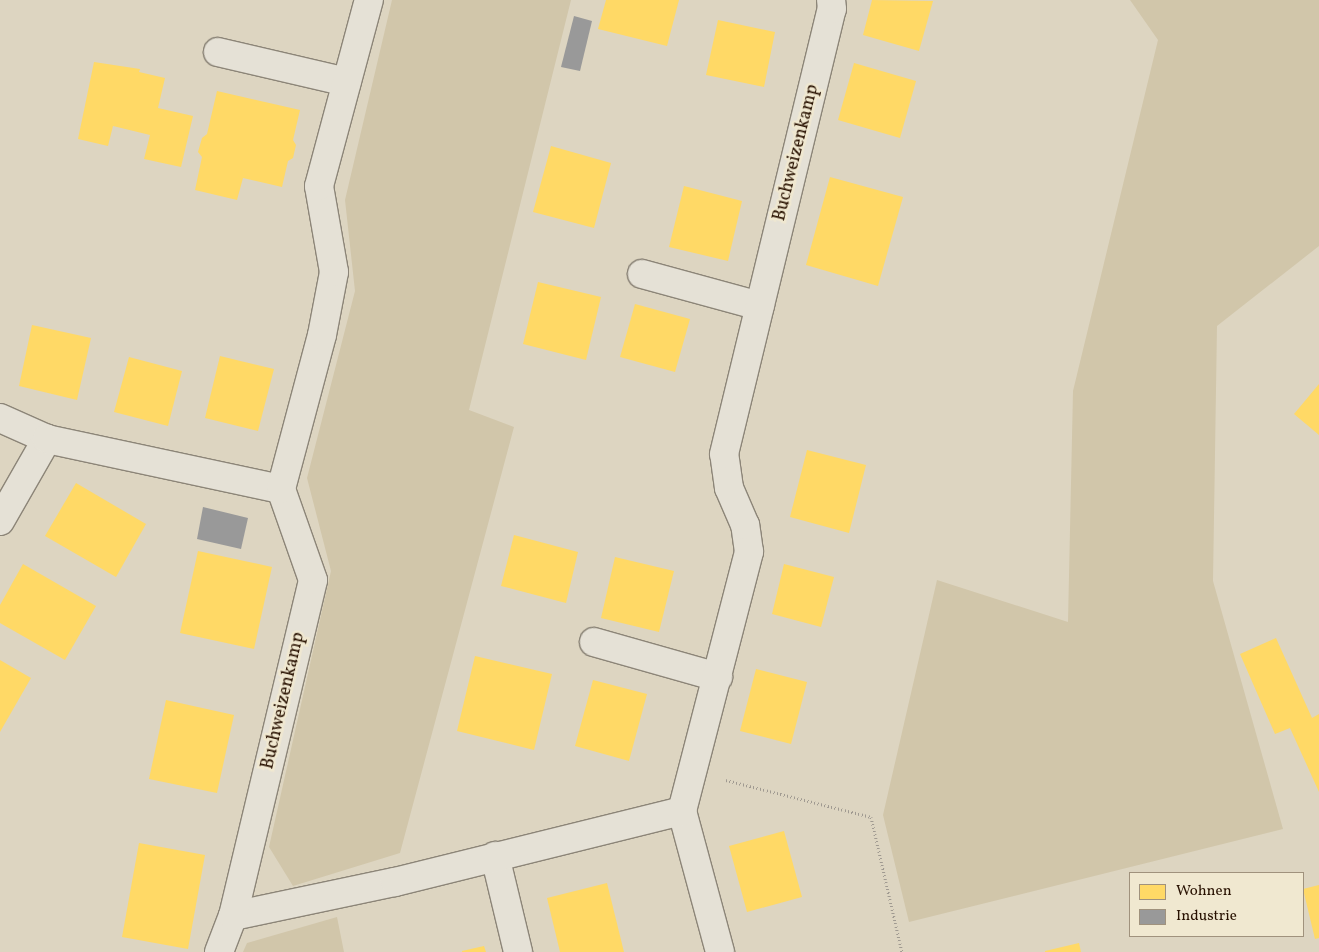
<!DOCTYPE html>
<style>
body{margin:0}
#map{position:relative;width:1319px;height:952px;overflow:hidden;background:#ddd5c1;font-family:Vollkorn,serif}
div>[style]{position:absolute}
.green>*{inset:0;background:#d1c6aa}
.homes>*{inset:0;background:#ffd966}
.industry>*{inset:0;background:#999}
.path>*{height:3px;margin-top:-1.5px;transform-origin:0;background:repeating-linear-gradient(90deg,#a09a91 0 1px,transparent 0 3.5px)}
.roads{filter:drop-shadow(1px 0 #8c8578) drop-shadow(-1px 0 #8c8578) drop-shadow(0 1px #8c8578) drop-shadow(0 -1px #8c8578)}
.street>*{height:28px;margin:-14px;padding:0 14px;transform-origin:14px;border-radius:14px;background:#e5e1d6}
span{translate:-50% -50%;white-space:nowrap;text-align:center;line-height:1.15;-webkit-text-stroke:5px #f0e8d0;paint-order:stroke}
.street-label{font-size:18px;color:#281100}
.legend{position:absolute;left:1129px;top:872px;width:175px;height:65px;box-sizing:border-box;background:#f0e8d0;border:1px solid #a0927d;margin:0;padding:6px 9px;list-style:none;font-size:15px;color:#281100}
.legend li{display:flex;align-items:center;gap:10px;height:25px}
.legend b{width:25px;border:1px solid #a0927d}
</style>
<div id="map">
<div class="green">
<i style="clip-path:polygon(392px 0,571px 0,469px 410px,514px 427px,400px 853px,293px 886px,269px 847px,331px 571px,307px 478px,355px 291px,345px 200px)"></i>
<i style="clip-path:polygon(1130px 0,1319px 0,1319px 246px,1217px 326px,1213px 581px,1283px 829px,909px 922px,883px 815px,937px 580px,1068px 622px,1073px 391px,1158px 40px)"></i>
<i style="clip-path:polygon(337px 917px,344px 952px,243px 952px,247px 943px)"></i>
</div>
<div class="homes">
<i style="clip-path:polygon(606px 0,679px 0,667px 46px,598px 29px)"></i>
<i style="clip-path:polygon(872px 0,933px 1px,919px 51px,863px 35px)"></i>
<i style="clip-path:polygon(718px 20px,775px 32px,764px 87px,706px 75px)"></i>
<i style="clip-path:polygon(94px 62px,140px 69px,139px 72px,165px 78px,158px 108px,193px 116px,181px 167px,144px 159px,150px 135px,113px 126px,108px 146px,78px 139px)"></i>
<i style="clip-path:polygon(854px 63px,916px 81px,900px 138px,838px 120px)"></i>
<i style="clip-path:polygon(217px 91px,300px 110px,293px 140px,296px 145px,293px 158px,288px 161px,282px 187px,243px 178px,237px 200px,195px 190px,202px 157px,198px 152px,202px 138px,207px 134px)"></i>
<i style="clip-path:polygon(551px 146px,611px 163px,594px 228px,533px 212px)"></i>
<i style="clip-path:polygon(830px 177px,903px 197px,878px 286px,806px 265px)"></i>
<i style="clip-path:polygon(684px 186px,742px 201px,728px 261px,669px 247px)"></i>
<i style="clip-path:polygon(538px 282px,601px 297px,586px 360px,523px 344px)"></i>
<i style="clip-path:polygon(635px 304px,690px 319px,675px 372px,620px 357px)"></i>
<i style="clip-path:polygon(32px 325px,91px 338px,77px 400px,19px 386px)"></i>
<i style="clip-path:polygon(220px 356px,274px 369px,258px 431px,205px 418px)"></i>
<i style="clip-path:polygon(129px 357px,182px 371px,168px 426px,114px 412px)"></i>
<i style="clip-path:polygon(1319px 384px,1319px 435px,1294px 414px)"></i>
<i style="clip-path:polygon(807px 450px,866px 465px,849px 533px,790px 517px)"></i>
<i style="clip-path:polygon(76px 483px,146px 524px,116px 577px,45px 536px)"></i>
<i style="clip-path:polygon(514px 535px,578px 552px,566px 603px,501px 586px)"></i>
<i style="clip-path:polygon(198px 551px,272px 567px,254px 649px,180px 633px)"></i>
<i style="clip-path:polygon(615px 557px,674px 571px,659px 632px,601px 618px)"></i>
<i style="clip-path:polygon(23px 564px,96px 606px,65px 660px,0 623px,0 605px)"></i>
<i style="clip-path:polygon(784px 564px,834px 577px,821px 627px,772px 614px)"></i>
<i style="clip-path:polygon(1276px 638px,1312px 718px,1319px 714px,1319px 792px,1290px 728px,1275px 734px,1240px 654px)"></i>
<i style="clip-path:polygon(475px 656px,552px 674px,534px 750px,457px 731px)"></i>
<i style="clip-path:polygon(0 660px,31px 678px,0 732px)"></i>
<i style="clip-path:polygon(756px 669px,807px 682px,791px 744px,740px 731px)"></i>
<i style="clip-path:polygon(593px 680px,647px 694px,629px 761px,575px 746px)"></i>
<i style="clip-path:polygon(166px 700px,234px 715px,217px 793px,149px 779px)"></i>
<i style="clip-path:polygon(784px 831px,802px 897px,747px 912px,729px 846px)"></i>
<i style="clip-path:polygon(139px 843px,205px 855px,188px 949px,122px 937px)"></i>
<i style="clip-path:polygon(607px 883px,624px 952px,560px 952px,547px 898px)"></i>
<i style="clip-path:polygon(1319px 885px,1319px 938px,1315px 939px,1303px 889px)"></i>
<i style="clip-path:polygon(1079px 943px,1081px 952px,1045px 952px,1045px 951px)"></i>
<i style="clip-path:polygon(484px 946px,486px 952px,462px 952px,462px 951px)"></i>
</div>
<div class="industry">
<i style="clip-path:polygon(574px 16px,592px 21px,580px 71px,561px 67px)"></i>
<i style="clip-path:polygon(203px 507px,248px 518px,241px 549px,197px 539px)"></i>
</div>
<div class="path">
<i style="left:726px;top:780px;width:150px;rotate:14.3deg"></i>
<i style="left:871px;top:817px;width:139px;rotate:77.1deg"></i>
</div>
<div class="roads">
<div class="street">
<i style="left:218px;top:52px;width:132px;rotate:13.1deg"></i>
<i style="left:642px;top:274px;width:122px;rotate:15.2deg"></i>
<i style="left:0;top:418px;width:51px;rotate:24.1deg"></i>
<i style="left:0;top:521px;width:95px;rotate:-60.2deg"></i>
<i style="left:47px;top:439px;width:239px;rotate:12.1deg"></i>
<i style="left:594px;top:642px;width:129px;rotate:15.8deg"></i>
<i style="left:682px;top:811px;width:146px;rotate:74.9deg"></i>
<i style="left:495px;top:856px;width:99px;rotate:76.5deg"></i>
<i style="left:233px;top:916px;width:166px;rotate:-11.9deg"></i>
<i style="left:395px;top:882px;width:296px;rotate:-13.9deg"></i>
<i style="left:682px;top:811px;width:268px;rotate:-75.5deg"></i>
<i style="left:749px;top:552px;width:27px;rotate:-98deg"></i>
<i style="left:745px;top:525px;width:40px;rotate:-113.4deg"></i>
<i style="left:729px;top:488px;width:34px;rotate:-98deg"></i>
<i style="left:724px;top:454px;width:458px;rotate:-76.4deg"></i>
<i style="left:832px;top:9px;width:9px;rotate:-96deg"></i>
<i style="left:219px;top:952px;width:39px;rotate:-69deg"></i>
<i style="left:233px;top:916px;width:345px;rotate:-76.6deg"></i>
<i style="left:313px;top:580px;width:96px;rotate:-109.4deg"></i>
<i style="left:281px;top:489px;width:159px;rotate:-75.1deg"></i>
<i style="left:322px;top:335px;width:64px;rotate:-79.2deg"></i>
<i style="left:334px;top:272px;width:87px;rotate:-99.9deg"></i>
<i style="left:319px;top:186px;width:193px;rotate:-75deg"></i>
</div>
</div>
<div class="street-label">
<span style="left:797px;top:153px;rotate:-76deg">Buchweizenkamp</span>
<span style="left:284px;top:701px;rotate:-77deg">Buchweizenkamp</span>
</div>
<ul class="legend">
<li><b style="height:14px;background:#ffd966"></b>Wohnen</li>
<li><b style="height:14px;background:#999"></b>Industrie</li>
</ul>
</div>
